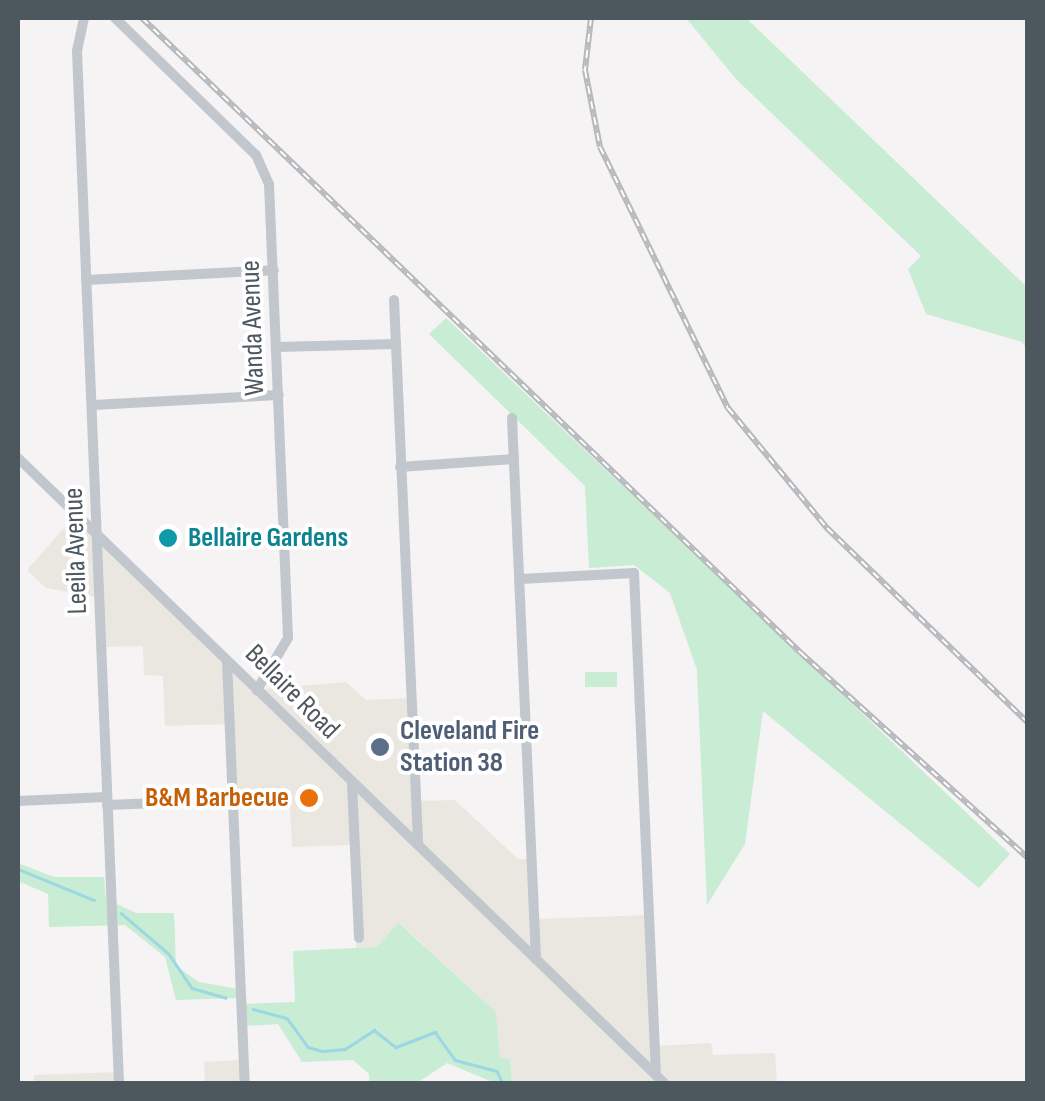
<!DOCTYPE html>
<style>
body{margin:0}
#map{position:relative;width:1045px;height:1101px;overflow:hidden;background:#f5f3f3;font-family:"Sofia Sans Condensed",sans-serif}
div>[style]{position:absolute}
.commercial>*{inset:0;background:#eae7e1}
.green>*{inset:0;background:#c8ecd4}
.stream>*{height:2.5px;margin:-1.25px;padding:0 1.25px;transform-origin:1.25px;border-radius:1.25px;background:#9bd8e3}
.minor>*{height:10px;margin:-5px;padding:0 5px;transform-origin:5px;border-radius:5px;background:#c1c7cd}
.rail>*{height:6px;margin-top:-3px;transform-origin:0;background:repeating-linear-gradient(90deg,#fff 0 8px,#b6b8bc 0 16px);box-sizing:border-box;border-block:2px solid #b6b8bc}
.dots>*{width:28px;height:28px;translate:-50% -50%;box-sizing:border-box;border:5px solid #fff;border-radius:50%}
span{translate:-50% -50%;white-space:nowrap;text-align:center;line-height:1.15;-webkit-text-stroke:8px #fff;paint-order:stroke}
.street-label{font-size:28px;color:#4d575e}
.culture-label{font-size:28px;color:#0d838f;font-weight:700}
.left{translate:0 -50%;text-align:left}
.service-label{font-size:28px;color:#4e5e75;font-weight:700}
.food-label{font-size:28px;color:#c56008;font-weight:700}
.right{translate:-100% -50%;text-align:right}
.frame{position:absolute;inset:0;border:20px solid #4d575e;pointer-events:none}
</style>
<div id="map">
<div class="commercial">
<i style="clip-path:polygon(79px 511px,262px 689px,346px 682px,366px 700px,413px 698px,418px 801px,455px 800px,518px 859px,534px 859px,537px 919px,651px 915px,658px 1046px,711px 1043px,713px 1055px,775px 1053px,777px 1083px,512px 1083px,510px 1060px,500px 1059px,496px 1012px,400px 923px,376px 947px,356px 948px,351px 845px,292px 847px,290px 807px,231px 809px,228px 724px,165px 726px,163px 676px,144px 675px,143px 646px,99px 647px,97px 597px,46px 588px,27px 570px)"></i>
<i style="clip-path:polygon(240px 1060px,241px 1083px,205px 1083px,204px 1062px)"></i>
<i style="clip-path:polygon(121px 1072px,122px 1083px,34px 1083px,34px 1075px)"></i>
</div>
<div class="green">
<i style="clip-path:polygon(686px 18px,746px 18px,1027px 287px,1027px 349px,1022px 342px,926px 314px,908px 269px,921px 256px,736px 79px)"></i>
<i style="clip-path:polygon(446px 318px,1010px 854px,979px 888px,763px 711px,745px 844px,707px 905px,697px 670px,670px 593px,634px 565px,589px 568px,585px 486px,429px 334px)"></i>
<i style="clip-path:polygon(585px 672px,617px 672px,617px 687px,585px 687px)"></i>
<i style="clip-path:polygon(18px 863px,54px 877px,104px 877px,106px 899px,136px 913px,174px 913px,176px 966px,199px 982px,238px 989px,239px 998px,176px 1000px,165px 957px,125px 925px,49px 927px,48px 894px,18px 881px)"></i>
<i style="clip-path:polygon(399px 923px,496px 1012px,500px 1058px,510px 1059px,512px 1083px,495px 1083px,447px 1063px,417px 1083px,369px 1083px,369px 1074px,353px 1060px,302px 1062px,278px 1024px,244px 1026px,243px 1004px,295px 1002px,293px 951px,376px 947px)"></i>
</div>
<div class="stream">
<i style="left:18px;top:869px;width:82px;rotate:22.2deg"></i>
<i style="left:121px;top:913px;width:63px;rotate:40.5deg"></i>
<i style="left:169px;top:954px;width:41px;rotate:55.9deg"></i>
<i style="left:192px;top:988px;width:35px;rotate:16deg"></i>
<i style="left:253px;top:1009px;width:35px;rotate:15deg"></i>
<i style="left:287px;top:1018px;width:36px;rotate:54deg"></i>
<i style="left:308px;top:1047px;width:15px;rotate:16deg"></i>
<i style="left:322px;top:1051px;width:23px;rotate:-5deg"></i>
<i style="left:345px;top:1049px;width:35px;rotate:-33deg"></i>
<i style="left:374px;top:1030px;width:28px;rotate:38deg"></i>
<i style="left:396px;top:1047px;width:42px;rotate:-21deg"></i>
<i style="left:435px;top:1032px;width:34px;rotate:54deg"></i>
<i style="left:455px;top:1060px;width:43px;rotate:14.7deg"></i>
<i style="left:497px;top:1071px;width:14px;rotate:65deg"></i>
</div>
<div class="minor">
<i style="left:84px;top:18px;width:34px;rotate:102deg"></i>
<i style="left:77px;top:51px;width:1034px;rotate:87.67deg"></i>
<i style="left:115px;top:18px;width:197px;rotate:44.2deg"></i>
<i style="left:256px;top:155px;width:32px;rotate:66deg"></i>
<i style="left:269px;top:184px;width:454px;rotate:87.6deg"></i>
<i style="left:288px;top:638px;width:61px;rotate:120.8deg"></i>
<i style="left:86px;top:280px;width:188px;rotate:-3deg"></i>
<i style="left:394px;top:300px;width:543px;rotate:87.46deg"></i>
<i style="left:276px;top:347px;width:120px;rotate:-1.4deg"></i>
<i style="left:93px;top:405px;width:186px;rotate:-3.1deg"></i>
<i style="left:512px;top:418px;width:542px;rotate:87.46deg"></i>
<i style="left:18px;top:458px;width:900px;rotate:44.05deg"></i>
<i style="left:400px;top:467px;width:114px;rotate:-4deg"></i>
<i style="left:520px;top:579px;width:114px;rotate:-3deg"></i>
<i style="left:634px;top:573px;width:501px;rotate:87.49deg"></i>
<i style="left:227px;top:661px;width:423px;rotate:87.6deg"></i>
<i style="left:352px;top:783px;width:155px;rotate:87.4deg"></i>
<i style="left:18px;top:801px;width:89px;rotate:-2.6deg"></i>
<i style="left:107px;top:805px;width:127px;rotate:-2.3deg"></i>
</div>
<div class="rail">
<i style="left:142px;top:18px;width:915px;rotate:43.94deg"></i>
<i style="left:801px;top:653px;width:306px;rotate:42.1deg"></i>
<i style="left:591px;top:18px;width:52px;rotate:96.6deg"></i>
<i style="left:585px;top:70px;width:78px;rotate:79deg"></i>
<i style="left:600px;top:147px;width:291px;rotate:63.9deg"></i>
<i style="left:728px;top:408px;width:156px;rotate:50.5deg"></i>
<i style="left:827px;top:528px;width:280px;rotate:44.1deg"></i>
</div>
<div class="dots">
<i style="left:168px;top:538px;background:#0f9aa8"></i>
<i style="left:380px;top:747px;background:#5c6f8a"></i>
<i style="left:309px;top:798px;background:#e8710a"></i>
</div>
<div class="street-label">
<span style="left:253px;top:328px;rotate:-92deg">Wanda Avenue</span>
<span style="left:76px;top:551px;rotate:-92deg">Leeila Avenue</span>
<span style="left:292px;top:692px;rotate:45deg">Bellaire Road</span>
</div>
<div class="culture-label">
<span class="left" style="left:188px;top:538px">Bellaire Gardens</span>
</div>
<div class="service-label">
<span class="left" style="left:400px;top:747px">Cleveland Fire<br>Station 38</span>
</div>
<div class="food-label">
<span class="right" style="left:289px;top:798px">B&amp;M Barbecue</span>
</div>
<div class="frame"></div>
</div>
